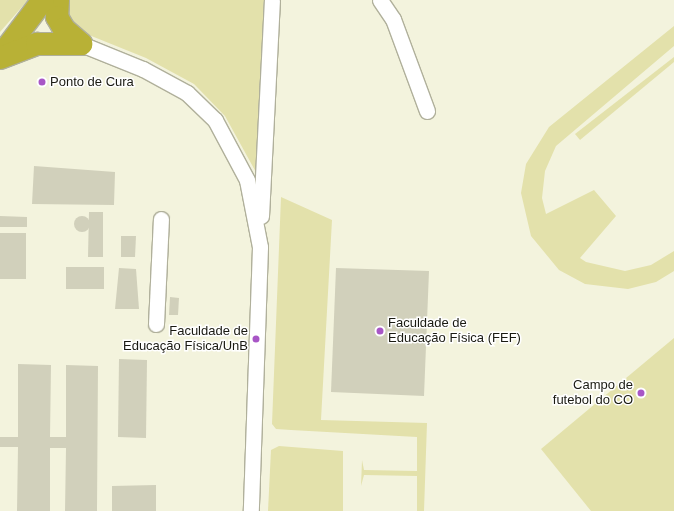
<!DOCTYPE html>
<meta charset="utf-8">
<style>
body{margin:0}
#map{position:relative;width:674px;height:511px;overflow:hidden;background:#f3f3dd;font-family:Helvetica,sans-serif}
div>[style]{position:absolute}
.green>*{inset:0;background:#e3e1ab}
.building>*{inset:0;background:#d1d0bb}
.round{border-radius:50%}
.roads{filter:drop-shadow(1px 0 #b0b09b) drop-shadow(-1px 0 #b0b09b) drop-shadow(0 1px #b0b09b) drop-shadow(0 -1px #b0b09b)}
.minor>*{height:15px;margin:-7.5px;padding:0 7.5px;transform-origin:7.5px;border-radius:7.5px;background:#fff}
.highway>*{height:22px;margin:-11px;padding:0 11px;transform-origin:11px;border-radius:11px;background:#b8b136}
.dots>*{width:11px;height:11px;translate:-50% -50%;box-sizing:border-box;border:2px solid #fff;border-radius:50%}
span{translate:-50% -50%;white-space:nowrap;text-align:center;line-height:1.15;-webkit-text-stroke:3px #fff;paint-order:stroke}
.poi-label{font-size:13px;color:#1a1a12}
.left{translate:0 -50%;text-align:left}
.right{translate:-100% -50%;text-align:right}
</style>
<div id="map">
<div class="green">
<i style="clip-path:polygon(0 0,28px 0,0 32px)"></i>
<i style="clip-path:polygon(63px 0,264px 0,257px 174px,225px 116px,194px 84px,146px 58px,79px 31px,69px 21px)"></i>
<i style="clip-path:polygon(674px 26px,674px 46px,556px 146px,545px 171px,542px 198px,546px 214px,594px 190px,616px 216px,580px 258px,586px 262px,625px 271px,651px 265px,674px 251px,674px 271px,656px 282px,628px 289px,585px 284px,559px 270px,531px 236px,521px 193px,526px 164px,549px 127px)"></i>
<i style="clip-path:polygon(674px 57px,674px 62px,580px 140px,575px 134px)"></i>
<i style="clip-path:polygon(281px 197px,332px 220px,321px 420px,427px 423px,424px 511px,417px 511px,417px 476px,364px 475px,361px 486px,362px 460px,364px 470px,417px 471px,417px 437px,291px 430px,276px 429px,272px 424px)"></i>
<i style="clip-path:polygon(674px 338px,674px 511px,591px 511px,541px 449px)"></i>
<i style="clip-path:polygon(279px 446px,343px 451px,343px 511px,268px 511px,271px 450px)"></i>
</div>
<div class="building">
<i style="clip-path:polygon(34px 166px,115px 172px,114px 205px,32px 204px)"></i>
<i style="clip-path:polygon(89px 212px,103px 212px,103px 257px,88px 257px)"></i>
<i style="clip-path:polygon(0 216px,27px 217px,27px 227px,0 227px)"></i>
<i class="round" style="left:74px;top:216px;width:16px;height:16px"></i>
<i style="clip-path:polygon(0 233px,26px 233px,26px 279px,0 279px)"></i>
<i style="clip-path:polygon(121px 236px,136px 236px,135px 257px,121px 257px)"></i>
<i style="clip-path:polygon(66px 267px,104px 267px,104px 289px,66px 289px)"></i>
<i style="clip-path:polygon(119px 268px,136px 269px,139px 309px,115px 309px)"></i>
<i style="clip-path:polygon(336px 268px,429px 271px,424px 396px,331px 392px)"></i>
<i style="clip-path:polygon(170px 297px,179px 298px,178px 315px,169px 315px)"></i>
<i style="clip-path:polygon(119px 359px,147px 360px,146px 438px,118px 437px)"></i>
<i style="clip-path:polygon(18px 364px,51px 365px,50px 437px,66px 437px,66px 365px,98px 366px,97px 511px,65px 511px,66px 448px,50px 448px,50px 511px,17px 511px,18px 447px,0 447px,0 437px,18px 437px)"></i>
<i style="clip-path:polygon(156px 485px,156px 511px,112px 511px,112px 486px)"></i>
</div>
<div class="roads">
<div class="minor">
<i style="left:380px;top:0;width:23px;rotate:56deg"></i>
<i style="left:393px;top:19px;width:98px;rotate:69.7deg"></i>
<i style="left:81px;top:44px;width:67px;rotate:22deg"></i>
<i style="left:143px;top:69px;width:50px;rotate:28.6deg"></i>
<i style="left:187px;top:93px;width:39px;rotate:44deg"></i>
<i style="left:215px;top:120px;width:68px;rotate:61.9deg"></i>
<i style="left:247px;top:180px;width:68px;rotate:79deg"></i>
<i style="left:260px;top:247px;width:264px;rotate:92deg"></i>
<i style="left:261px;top:216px;width:216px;rotate:-87.1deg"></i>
<i style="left:156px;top:324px;width:105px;rotate:-87.3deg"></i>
</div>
<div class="highway">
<i style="left:58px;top:0;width:17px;rotate:93deg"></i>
<i style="left:57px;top:17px;width:14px;rotate:60deg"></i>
<i style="left:64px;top:29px;width:23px;rotate:41deg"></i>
<i style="left:0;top:57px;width:71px;rotate:-53deg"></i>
<i style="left:0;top:58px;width:40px;rotate:-21deg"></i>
<i style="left:37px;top:44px;width:44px"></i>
</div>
</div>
<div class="dots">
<i style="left:42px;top:82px;background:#a856c6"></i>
<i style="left:380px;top:331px;background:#a856c6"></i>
<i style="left:256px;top:339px;background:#a856c6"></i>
<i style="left:641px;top:393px;background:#a856c6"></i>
</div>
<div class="poi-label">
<span class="left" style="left:50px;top:82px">Ponto de Cura</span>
<span class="left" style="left:388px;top:331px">Faculdade de<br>Educação Física (FEF)</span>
<span class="right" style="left:248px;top:339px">Faculdade de<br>Educação Física/UnB</span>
<span class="right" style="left:633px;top:393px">Campo de<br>futebol do CO</span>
</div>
</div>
